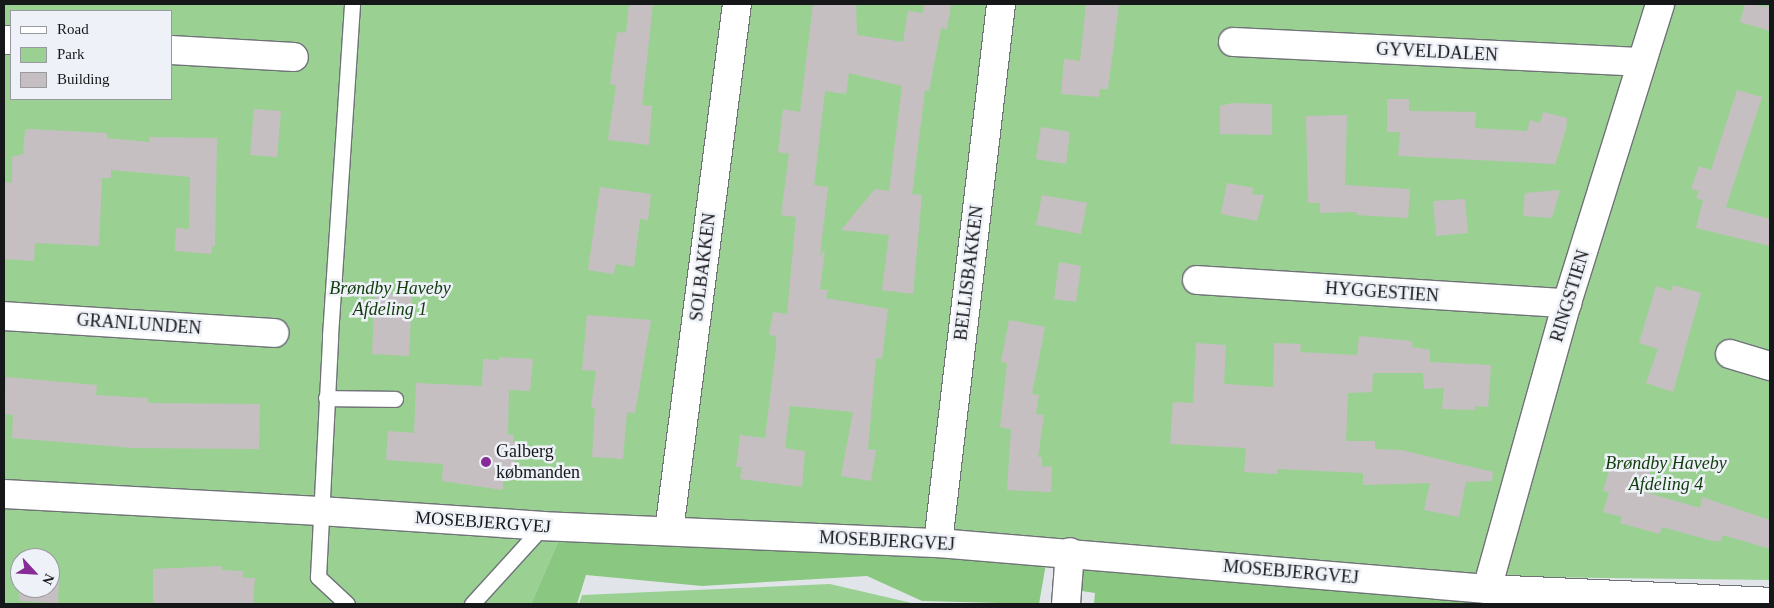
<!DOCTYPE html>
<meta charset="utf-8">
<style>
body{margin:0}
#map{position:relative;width:1774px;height:608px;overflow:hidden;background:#e1e5ea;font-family:"Times New Roman",serif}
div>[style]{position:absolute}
.green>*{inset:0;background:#9ad193}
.forest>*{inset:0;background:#8ac882}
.building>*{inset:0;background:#c6bfc2}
.roads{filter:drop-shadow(1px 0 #6f7277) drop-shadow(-1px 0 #6f7277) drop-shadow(0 1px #6f7277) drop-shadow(0 -1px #6f7277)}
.lane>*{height:15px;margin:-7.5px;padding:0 7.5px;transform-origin:7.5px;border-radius:7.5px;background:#fff}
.street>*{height:28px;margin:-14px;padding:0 14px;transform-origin:14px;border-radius:14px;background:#fff}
.dots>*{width:14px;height:14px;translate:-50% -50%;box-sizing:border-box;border:2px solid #eef2f8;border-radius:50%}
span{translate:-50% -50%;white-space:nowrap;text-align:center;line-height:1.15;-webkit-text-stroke:5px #eef2f8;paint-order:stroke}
.street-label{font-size:18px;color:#161719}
.park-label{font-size:18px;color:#123c0d;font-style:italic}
.poi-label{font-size:18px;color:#161719}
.left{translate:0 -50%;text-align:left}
.frame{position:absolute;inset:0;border:5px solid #161719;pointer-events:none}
.legend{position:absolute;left:10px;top:10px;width:162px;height:90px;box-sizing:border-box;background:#eef2f8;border:1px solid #989a9f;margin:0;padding:6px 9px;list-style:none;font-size:15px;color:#161719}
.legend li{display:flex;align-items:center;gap:10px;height:25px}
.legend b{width:25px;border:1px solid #989a9f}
.north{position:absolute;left:10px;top:548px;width:50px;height:50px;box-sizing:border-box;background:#eef2f8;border:1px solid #989a9f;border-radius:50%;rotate:115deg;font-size:14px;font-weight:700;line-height:20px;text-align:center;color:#161719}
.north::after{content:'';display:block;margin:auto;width:18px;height:22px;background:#872b97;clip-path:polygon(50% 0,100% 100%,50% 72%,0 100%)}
</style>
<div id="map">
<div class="green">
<i style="clip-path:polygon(evenodd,4px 4px,1770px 4px,1770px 580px,1527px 577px,558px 542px,531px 604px,4px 604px,4px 4px,11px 11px,171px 11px,171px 99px,11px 99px,11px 11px,4px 4px,20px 558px,50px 558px,50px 588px,20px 588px,20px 558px)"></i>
<i style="clip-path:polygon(830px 584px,916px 604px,579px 604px,582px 595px)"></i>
</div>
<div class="forest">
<i style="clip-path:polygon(558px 542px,1048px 552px,1039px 604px,922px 601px,867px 576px,702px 586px,586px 575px,577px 604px,531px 604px)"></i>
<i style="clip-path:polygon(1089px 566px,1243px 574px,1493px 604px,1094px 604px,1095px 593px,1075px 590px,1079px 576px)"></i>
</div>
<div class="building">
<i style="clip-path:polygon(629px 4px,653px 4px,642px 105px,652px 106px,649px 145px,608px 140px,616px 85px,610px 84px,617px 32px,626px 33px)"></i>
<i style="clip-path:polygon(813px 4px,856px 4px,857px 35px,903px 42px,908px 11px,923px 13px,924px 4px,951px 4px,947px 29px,941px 28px,929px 91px,925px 90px,912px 194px,922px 195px,913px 294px,882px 290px,889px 235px,841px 230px,875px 189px,889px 191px,902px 86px,849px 73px,846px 94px,825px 91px,814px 185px,828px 187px,820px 256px,825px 250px,820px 289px,828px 290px,826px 298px,888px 309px,882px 359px,876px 358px,868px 449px,876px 450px,871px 481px,841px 476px,853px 412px,790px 406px,785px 448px,805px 451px,802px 487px,740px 479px,742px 467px,736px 467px,740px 435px,765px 438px,776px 349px,776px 336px,769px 335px,773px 312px,787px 314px,796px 217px,781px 215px,789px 154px,778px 152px,783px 109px,800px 112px)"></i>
<i style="clip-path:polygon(1086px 4px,1119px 4px,1108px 89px,1100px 89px,1099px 97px,1061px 94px,1064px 59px,1080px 61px)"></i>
<i style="clip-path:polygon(1745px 4px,1770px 7px,1770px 31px,1740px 22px)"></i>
<i style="clip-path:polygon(1737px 90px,1762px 97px,1726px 207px,1770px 219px,1770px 246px,1696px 228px,1703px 200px,1696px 198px,1699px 191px,1691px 189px,1699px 166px,1711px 170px)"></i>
<i style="clip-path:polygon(1387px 99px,1409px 99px,1409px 111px,1476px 112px,1475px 128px,1527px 131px,1530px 120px,1540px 123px,1543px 112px,1567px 118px,1566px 130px,1555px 164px,1398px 156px,1400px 132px,1387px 132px)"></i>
<i style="clip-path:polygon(1232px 103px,1272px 104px,1272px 135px,1220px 134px,1220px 106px)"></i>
<i style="clip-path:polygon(254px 109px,281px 111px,277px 157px,250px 155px)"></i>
<i style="clip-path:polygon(1347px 115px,1345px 185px,1410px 189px,1408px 218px,1356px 215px,1357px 212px,1320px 213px,1320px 203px,1308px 203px,1306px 116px)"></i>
<i style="clip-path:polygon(1041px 127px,1070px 132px,1066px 164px,1036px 159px)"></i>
<i style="clip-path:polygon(29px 129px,107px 133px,107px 138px,149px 142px,150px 137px,217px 138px,215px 247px,212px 246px,211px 254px,175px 251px,176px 228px,189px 229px,190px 177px,111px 170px,111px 178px,102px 178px,99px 246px,35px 243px,34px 261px,4px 259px,4px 182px,12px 183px,12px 157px,23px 154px,25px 130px)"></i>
<i style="clip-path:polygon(1227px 183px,1253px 188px,1252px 194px,1264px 195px,1257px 221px,1221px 214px)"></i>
<i style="clip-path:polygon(600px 187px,651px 194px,648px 220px,640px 219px,634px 267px,616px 264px,614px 274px,588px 270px)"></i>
<i style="clip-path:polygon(1560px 190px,1552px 218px,1523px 216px,1525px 193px)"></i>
<i style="clip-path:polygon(1042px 195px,1087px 203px,1081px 234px,1036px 225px)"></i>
<i style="clip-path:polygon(1465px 199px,1468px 233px,1436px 236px,1433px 201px)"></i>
<i style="clip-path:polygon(1059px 262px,1081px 266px,1076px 302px,1054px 299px)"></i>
<i style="clip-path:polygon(1673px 285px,1701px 293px,1673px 392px,1646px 383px,1658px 349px,1639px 343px,1656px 286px,1671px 291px)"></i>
<i style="clip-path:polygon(375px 293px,412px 295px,409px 356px,372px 354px)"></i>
<i style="clip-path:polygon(587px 315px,651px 320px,635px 413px,627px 412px,623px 459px,592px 457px,595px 408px,591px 407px,596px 371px,582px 370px)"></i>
<i style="clip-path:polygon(1009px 320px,1045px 327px,1032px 394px,1039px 395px,1036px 414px,1044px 415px,1038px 457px,1042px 457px,1042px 466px,1052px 467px,1051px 492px,1007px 490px,1011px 429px,1000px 427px,1007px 363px,1001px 362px)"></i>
<i style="clip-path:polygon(1359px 336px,1412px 341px,1412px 347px,1430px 350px,1430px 362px,1491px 365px,1488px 407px,1475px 406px,1475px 410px,1442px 409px,1444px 388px,1424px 389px,1423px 373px,1373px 373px,1372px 392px,1348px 393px,1346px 441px,1375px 441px,1375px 449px,1401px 450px,1493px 472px,1492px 481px,1466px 482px,1459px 517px,1424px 510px,1430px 483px,1363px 485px,1363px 473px,1277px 469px,1277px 474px,1244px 472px,1246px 448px,1170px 444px,1173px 402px,1193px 403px,1196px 343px,1226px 345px,1224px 384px,1273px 387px,1274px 343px,1301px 344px,1300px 352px,1357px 355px)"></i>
<i style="clip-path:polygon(499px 357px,533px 359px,530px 391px,509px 390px,508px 435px,514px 435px,513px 442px,516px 442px,514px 467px,504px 467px,503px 490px,442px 481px,443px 464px,386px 460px,388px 431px,414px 433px,416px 383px,482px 386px,483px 359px,499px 360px)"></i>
<i style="clip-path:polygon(6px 377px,97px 385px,96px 395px,148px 398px,148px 403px,260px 404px,259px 449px,134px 448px,12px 438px,13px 415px,4px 414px)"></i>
<i style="clip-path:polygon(1613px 459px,1650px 470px,1645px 492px,1700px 508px,1702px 497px,1770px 520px,1770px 549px,1723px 535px,1721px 541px,1713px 541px,1662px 527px,1660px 534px,1620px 523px,1622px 517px,1603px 512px,1609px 492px,1603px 491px)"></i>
<i style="clip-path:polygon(222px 566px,222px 570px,243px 571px,243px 578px,255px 578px,253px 604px,153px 603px,153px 569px)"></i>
<i style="clip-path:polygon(50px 575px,59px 575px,58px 603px,19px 601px,20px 582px,20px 588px,50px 588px)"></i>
</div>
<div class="roads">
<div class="lane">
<i style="left:326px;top:398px;width:69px;rotate:0.8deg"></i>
<i style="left:347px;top:604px;width:40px;rotate:-137deg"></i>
<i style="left:318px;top:577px;width:241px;rotate:-87.1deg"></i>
<i style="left:330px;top:336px;width:333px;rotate:-86.2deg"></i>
<i style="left:472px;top:604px;width:105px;rotate:-47.7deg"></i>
</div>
<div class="street">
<i style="left:4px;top:40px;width:7px"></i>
<i style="left:1233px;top:42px;width:408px;rotate:2.8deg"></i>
<i style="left:171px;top:50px;width:123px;rotate:3.3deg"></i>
<i style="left:1197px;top:280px;width:371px;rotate:3.6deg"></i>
<i style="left:4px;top:316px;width:271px;rotate:3.6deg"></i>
<i style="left:1730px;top:354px;width:42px;rotate:16.7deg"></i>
<i style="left:4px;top:494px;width:316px;rotate:3.1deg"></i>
<i style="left:320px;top:511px;width:224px;rotate:3.8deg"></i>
<i style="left:543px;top:526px;width:395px;rotate:2.5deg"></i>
<i style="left:938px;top:543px;width:551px;rotate:4.79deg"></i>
<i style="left:1487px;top:589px;width:283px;rotate:2.6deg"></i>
<i style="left:669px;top:531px;width:531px;rotate:-82.65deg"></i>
<i style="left:938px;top:543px;width:543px;rotate:-83.33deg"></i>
<i style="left:1487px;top:589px;width:297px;rotate:-74.4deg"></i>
<i style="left:1567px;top:303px;width:313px;rotate:-72.7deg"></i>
<i style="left:1066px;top:604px;width:52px;rotate:-85.6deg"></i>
</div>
</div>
<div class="dots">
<i style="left:486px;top:462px;background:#872b97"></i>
</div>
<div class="street-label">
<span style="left:1437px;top:52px;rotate:3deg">GYVELDALEN</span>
<span style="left:703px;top:267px;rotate:-83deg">SOLBAKKEN</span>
<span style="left:969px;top:273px;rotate:-83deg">BELLISBAKKEN</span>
<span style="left:1382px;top:292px;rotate:4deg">HYGGESTIEN</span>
<span style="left:1570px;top:296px;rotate:-73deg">RINGSTIEN</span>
<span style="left:139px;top:324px;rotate:4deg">GRANLUNDEN</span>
<span style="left:483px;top:522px;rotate:4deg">MOSEBJERGVEJ</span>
<span style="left:887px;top:541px;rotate:3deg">MOSEBJERGVEJ</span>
<span style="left:1291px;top:572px;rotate:5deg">MOSEBJERGVEJ</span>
</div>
<div class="park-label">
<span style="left:390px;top:299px">Brøndby Haveby<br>Afdeling 1</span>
<span style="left:1666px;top:474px">Brøndby Haveby<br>Afdeling 4</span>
</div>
<div class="poi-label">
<span class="left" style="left:496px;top:462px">Galberg<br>købmanden</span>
</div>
<div class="frame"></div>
<ul class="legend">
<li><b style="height:6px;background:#fff"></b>Road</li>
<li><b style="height:14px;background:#9ad193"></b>Park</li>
<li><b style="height:14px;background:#c6bfc2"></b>Building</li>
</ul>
<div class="north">N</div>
</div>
